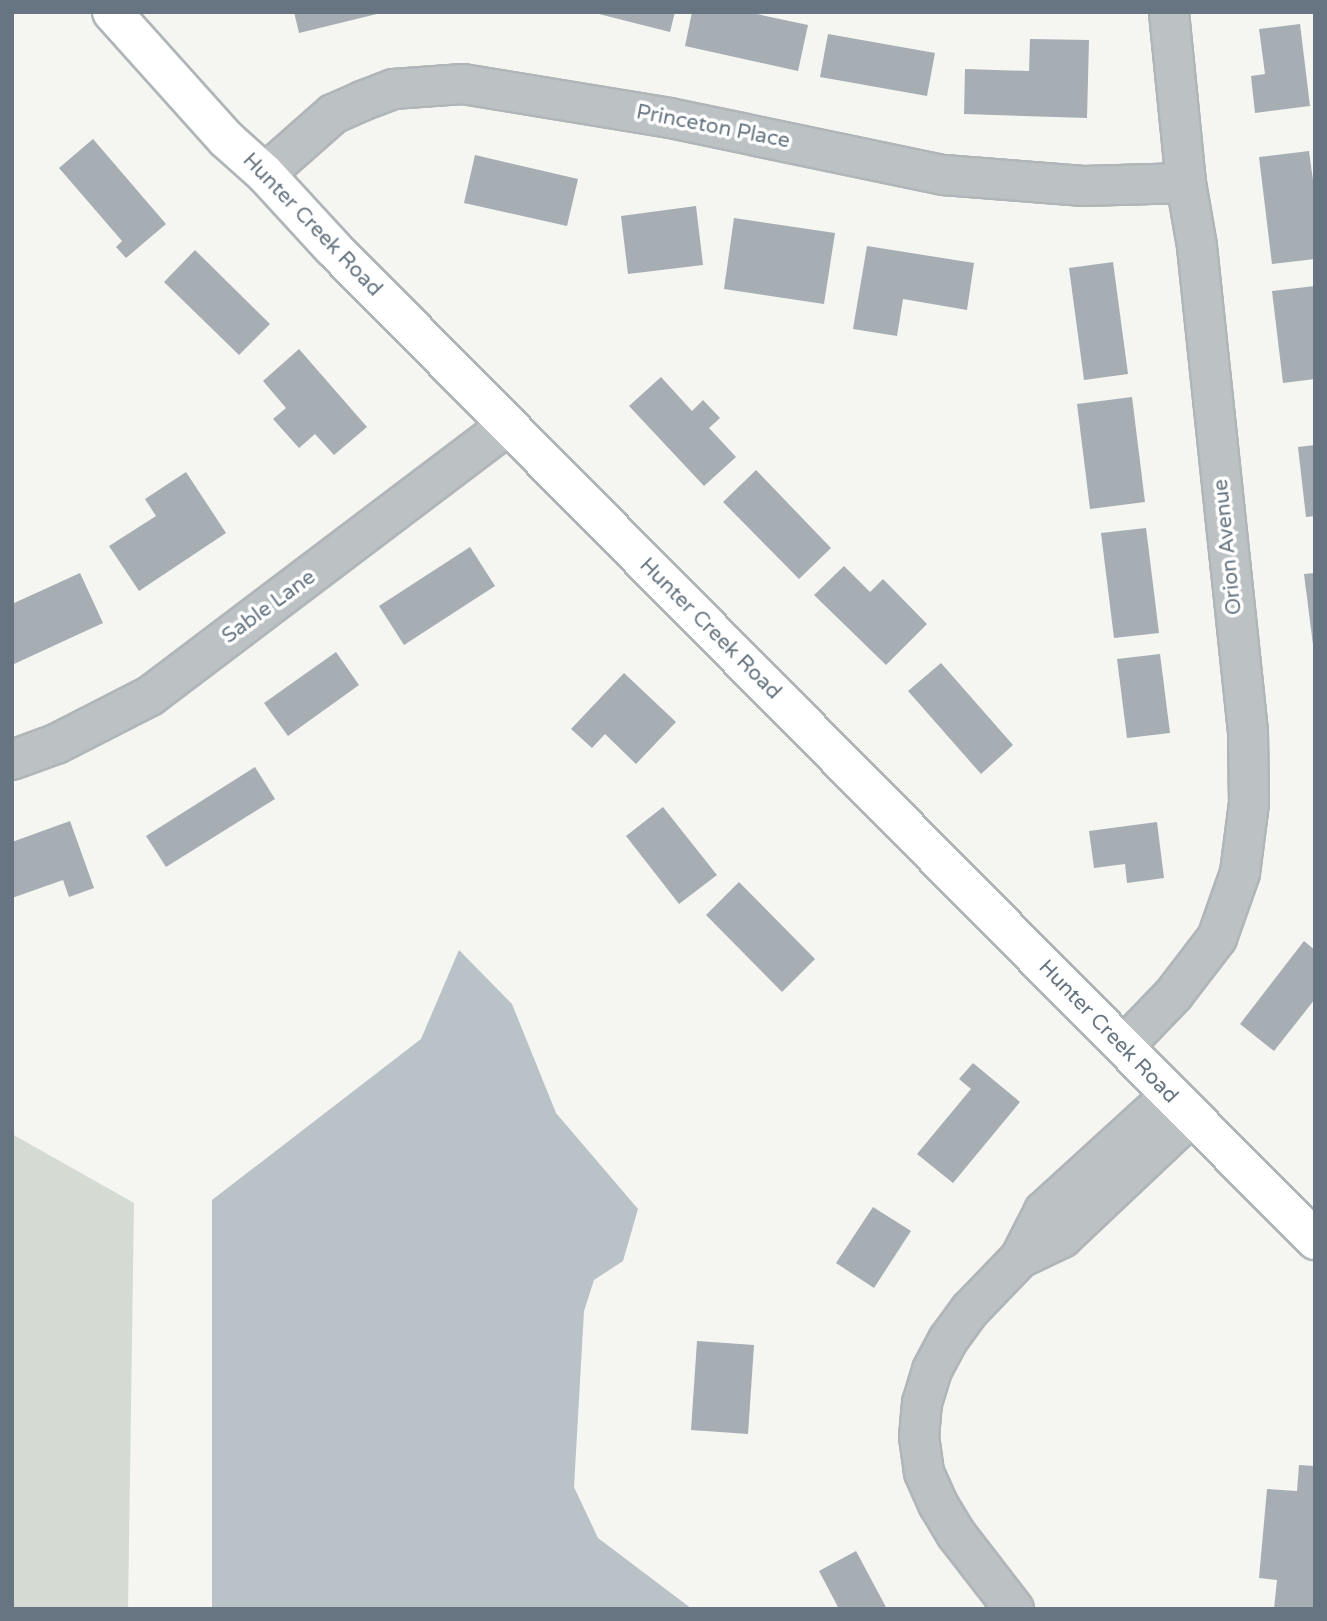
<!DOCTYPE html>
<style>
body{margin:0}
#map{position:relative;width:1327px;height:1621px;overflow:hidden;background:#f5f5f2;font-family:"Varela Round",sans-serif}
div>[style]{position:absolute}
.green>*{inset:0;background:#d5dad2}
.water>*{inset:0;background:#b8c2c7}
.building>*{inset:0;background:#a6aeb3}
.roads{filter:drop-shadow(2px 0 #b0b5b8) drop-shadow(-2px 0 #b0b5b8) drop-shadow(0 2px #b0b5b8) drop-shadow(0 -2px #b0b5b8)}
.minor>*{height:38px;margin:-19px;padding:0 19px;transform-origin:19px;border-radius:19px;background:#bcc1c4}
.major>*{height:38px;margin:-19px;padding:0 19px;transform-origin:19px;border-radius:19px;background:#fff}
span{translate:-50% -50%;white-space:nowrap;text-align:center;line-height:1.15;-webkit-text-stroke:7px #fff;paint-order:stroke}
.street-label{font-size:21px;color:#667581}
.frame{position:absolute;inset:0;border:14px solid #667581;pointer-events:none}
</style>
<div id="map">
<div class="green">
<i style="clip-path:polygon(12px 1134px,134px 1203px,128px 1609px,12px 1609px)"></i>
</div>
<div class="water">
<i style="clip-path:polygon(459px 950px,512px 1004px,556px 1113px,638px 1209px,623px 1261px,594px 1280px,584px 1311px,574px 1487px,598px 1538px,692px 1609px,212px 1609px,212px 1200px,421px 1039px)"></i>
</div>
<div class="building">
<i style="clip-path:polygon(294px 12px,381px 12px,381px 13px,299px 33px)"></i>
<i style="clip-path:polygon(591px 12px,675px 12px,670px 32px)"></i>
<i style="clip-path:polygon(692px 12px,747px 12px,808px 25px,798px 71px,685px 46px)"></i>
<i style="clip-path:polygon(1300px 24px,1310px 106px,1255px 113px,1251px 76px,1265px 74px,1259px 29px)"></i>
<i style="clip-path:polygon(828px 34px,935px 53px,927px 96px,820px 77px)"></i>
<i style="clip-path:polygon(1030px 39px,1089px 40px,1087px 118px,964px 114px,965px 69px,1029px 71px)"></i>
<i style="clip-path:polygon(93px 139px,166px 224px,126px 258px,116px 247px,122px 241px,59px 168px)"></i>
<i style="clip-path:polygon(1309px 151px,1315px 195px,1315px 259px,1272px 264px,1259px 157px)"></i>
<i style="clip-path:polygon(475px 155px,578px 179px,567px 226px,464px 203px)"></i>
<i style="clip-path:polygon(696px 206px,703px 265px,628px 274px,621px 216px)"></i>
<i style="clip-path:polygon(734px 218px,835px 233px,824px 304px,724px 289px)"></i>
<i style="clip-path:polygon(867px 246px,974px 263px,967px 310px,903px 299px,897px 336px,853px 329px)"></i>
<i style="clip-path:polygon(195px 250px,270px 324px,239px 355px,164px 282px)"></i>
<i style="clip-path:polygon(1113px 262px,1128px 374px,1084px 380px,1069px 268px)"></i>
<i style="clip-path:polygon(1315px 286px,1315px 379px,1283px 383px,1272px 291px)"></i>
<i style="clip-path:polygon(299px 349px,367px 427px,334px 455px,315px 434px,299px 448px,273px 419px,286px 408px,263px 381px)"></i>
<i style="clip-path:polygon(661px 377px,692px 411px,703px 400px,720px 418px,709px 428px,736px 457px,704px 486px,629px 406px)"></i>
<i style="clip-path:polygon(1132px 397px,1145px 502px,1090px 509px,1077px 404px)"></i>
<i style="clip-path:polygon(1315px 445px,1315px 516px,1306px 517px,1298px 447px)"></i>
<i style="clip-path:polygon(756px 470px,831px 548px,799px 579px,723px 502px)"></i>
<i style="clip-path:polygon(186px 472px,226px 533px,139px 591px,109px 546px,156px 516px,145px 499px)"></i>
<i style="clip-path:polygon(1146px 528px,1159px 633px,1114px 638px,1101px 533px)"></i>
<i style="clip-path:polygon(470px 547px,495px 586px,404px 645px,379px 606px)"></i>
<i style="clip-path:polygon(844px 566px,870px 592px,883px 579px,927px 624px,886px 665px,814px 595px)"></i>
<i style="clip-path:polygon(80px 573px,103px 623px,14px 664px,12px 604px)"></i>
<i style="clip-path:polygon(1315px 573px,1315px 645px,1313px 645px,1304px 574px)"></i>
<i style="clip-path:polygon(336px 652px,359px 685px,288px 736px,264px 703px)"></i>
<i style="clip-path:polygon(1160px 654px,1170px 733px,1127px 738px,1117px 659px)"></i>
<i style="clip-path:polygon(941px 663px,1013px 745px,981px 774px,908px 691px)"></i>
<i style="clip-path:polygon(624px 673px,676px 722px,636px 764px,605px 734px,592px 748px,571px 729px)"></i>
<i style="clip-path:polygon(255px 767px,275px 799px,166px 867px,146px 836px)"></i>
<i style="clip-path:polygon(663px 807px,717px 875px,679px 904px,626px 836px)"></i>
<i style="clip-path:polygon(70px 821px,94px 888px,69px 897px,63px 880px,12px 898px,12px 842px)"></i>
<i style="clip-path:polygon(1157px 822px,1164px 878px,1127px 883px,1125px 864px,1094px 868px,1089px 831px)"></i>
<i style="clip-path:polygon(739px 882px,815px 959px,782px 992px,706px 915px)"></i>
<i style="clip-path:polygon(1304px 941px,1315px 950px,1315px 999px,1274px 1051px,1240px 1024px)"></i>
<i style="clip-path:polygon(973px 1063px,1020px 1102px,953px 1183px,917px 1154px,971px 1089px,959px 1079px)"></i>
<i style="clip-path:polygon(873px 1207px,911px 1231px,874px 1288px,836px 1263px)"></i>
<i style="clip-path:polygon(697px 1341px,754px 1345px,748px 1434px,691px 1430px)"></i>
<i style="clip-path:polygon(1299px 1465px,1315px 1466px,1315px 1609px,1274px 1609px,1277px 1580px,1259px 1578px,1267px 1489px,1297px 1491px)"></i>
<i style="clip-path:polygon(856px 1551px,887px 1609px,839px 1609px,819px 1571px)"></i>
</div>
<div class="roads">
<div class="minor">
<i style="left:265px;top:174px;width:91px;rotate:-41.4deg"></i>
<i style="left:333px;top:114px;width:32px;rotate:-24deg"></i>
<i style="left:362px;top:101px;width:33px;rotate:-21deg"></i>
<i style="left:393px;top:89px;width:70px;rotate:-4.1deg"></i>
<i style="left:463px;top:84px;width:210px;rotate:9.3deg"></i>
<i style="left:670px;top:118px;width:280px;rotate:11.8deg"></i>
<i style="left:944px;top:175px;width:140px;rotate:4.5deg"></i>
<i style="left:1084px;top:186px;width:102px;rotate:-1.7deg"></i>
<i style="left:12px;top:760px;width:47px;rotate:-20deg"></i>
<i style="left:56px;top:744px;width:106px;rotate:-27.1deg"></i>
<i style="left:150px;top:696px;width:449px;rotate:-37.1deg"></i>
<i style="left:1125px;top:1045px;width:71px;rotate:-46.1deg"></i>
<i style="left:1174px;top:994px;width:71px;rotate:-52.5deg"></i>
<i style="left:1217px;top:938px;width:69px;rotate:-70.5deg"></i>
<i style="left:1240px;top:873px;width:71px;rotate:-82.7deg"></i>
<i style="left:1249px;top:803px;width:71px;rotate:-90.8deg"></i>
<i style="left:1248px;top:732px;width:489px;rotate:-96deg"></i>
<i style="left:1197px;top:246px;width:64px;rotate:-99.9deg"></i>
<i style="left:1186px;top:183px;width:172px;rotate:-95.7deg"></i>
<i style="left:1020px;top:1258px;width:47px;rotate:-25.5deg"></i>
<i style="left:1062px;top:1238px;width:176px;rotate:-43.4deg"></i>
<i style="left:1014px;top:1609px;width:95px;rotate:-127.7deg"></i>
<i style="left:956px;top:1534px;width:35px;rotate:-121deg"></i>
<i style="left:938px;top:1504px;width:35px;rotate:-114deg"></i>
<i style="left:924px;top:1472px;width:35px;rotate:-98deg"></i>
<i style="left:919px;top:1437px;width:34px;rotate:-85deg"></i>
<i style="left:922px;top:1403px;width:34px;rotate:-73deg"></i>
<i style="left:932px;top:1370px;width:34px;rotate:-62deg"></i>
<i style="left:948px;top:1340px;width:37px;rotate:-54deg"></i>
<i style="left:970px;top:1310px;width:72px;rotate:-46.1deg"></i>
<i style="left:1020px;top:1258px;width:53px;rotate:-62.9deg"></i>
<i style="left:1044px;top:1211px;width:172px;rotate:-42.4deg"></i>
</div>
<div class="major">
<i style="left:112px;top:12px;width:171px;rotate:48.1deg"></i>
<i style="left:226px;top:139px;width:52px;rotate:41.9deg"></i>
<i style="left:265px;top:174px;width:100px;rotate:47.4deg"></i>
<i style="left:333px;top:248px;width:1396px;rotate:45.29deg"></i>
</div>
</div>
<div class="street-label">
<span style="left:713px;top:127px;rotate:11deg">Princeton Place</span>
<span style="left:312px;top:225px;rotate:46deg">Hunter Creek Road</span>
<span style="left:1228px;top:547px;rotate:-96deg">Orion Avenue</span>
<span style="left:269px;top:607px;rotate:-36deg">Sable Lane</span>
<span style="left:710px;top:629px;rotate:45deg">Hunter Creek Road</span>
<span style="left:1108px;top:1032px;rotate:46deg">Hunter Creek Road</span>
</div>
<div class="frame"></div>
</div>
